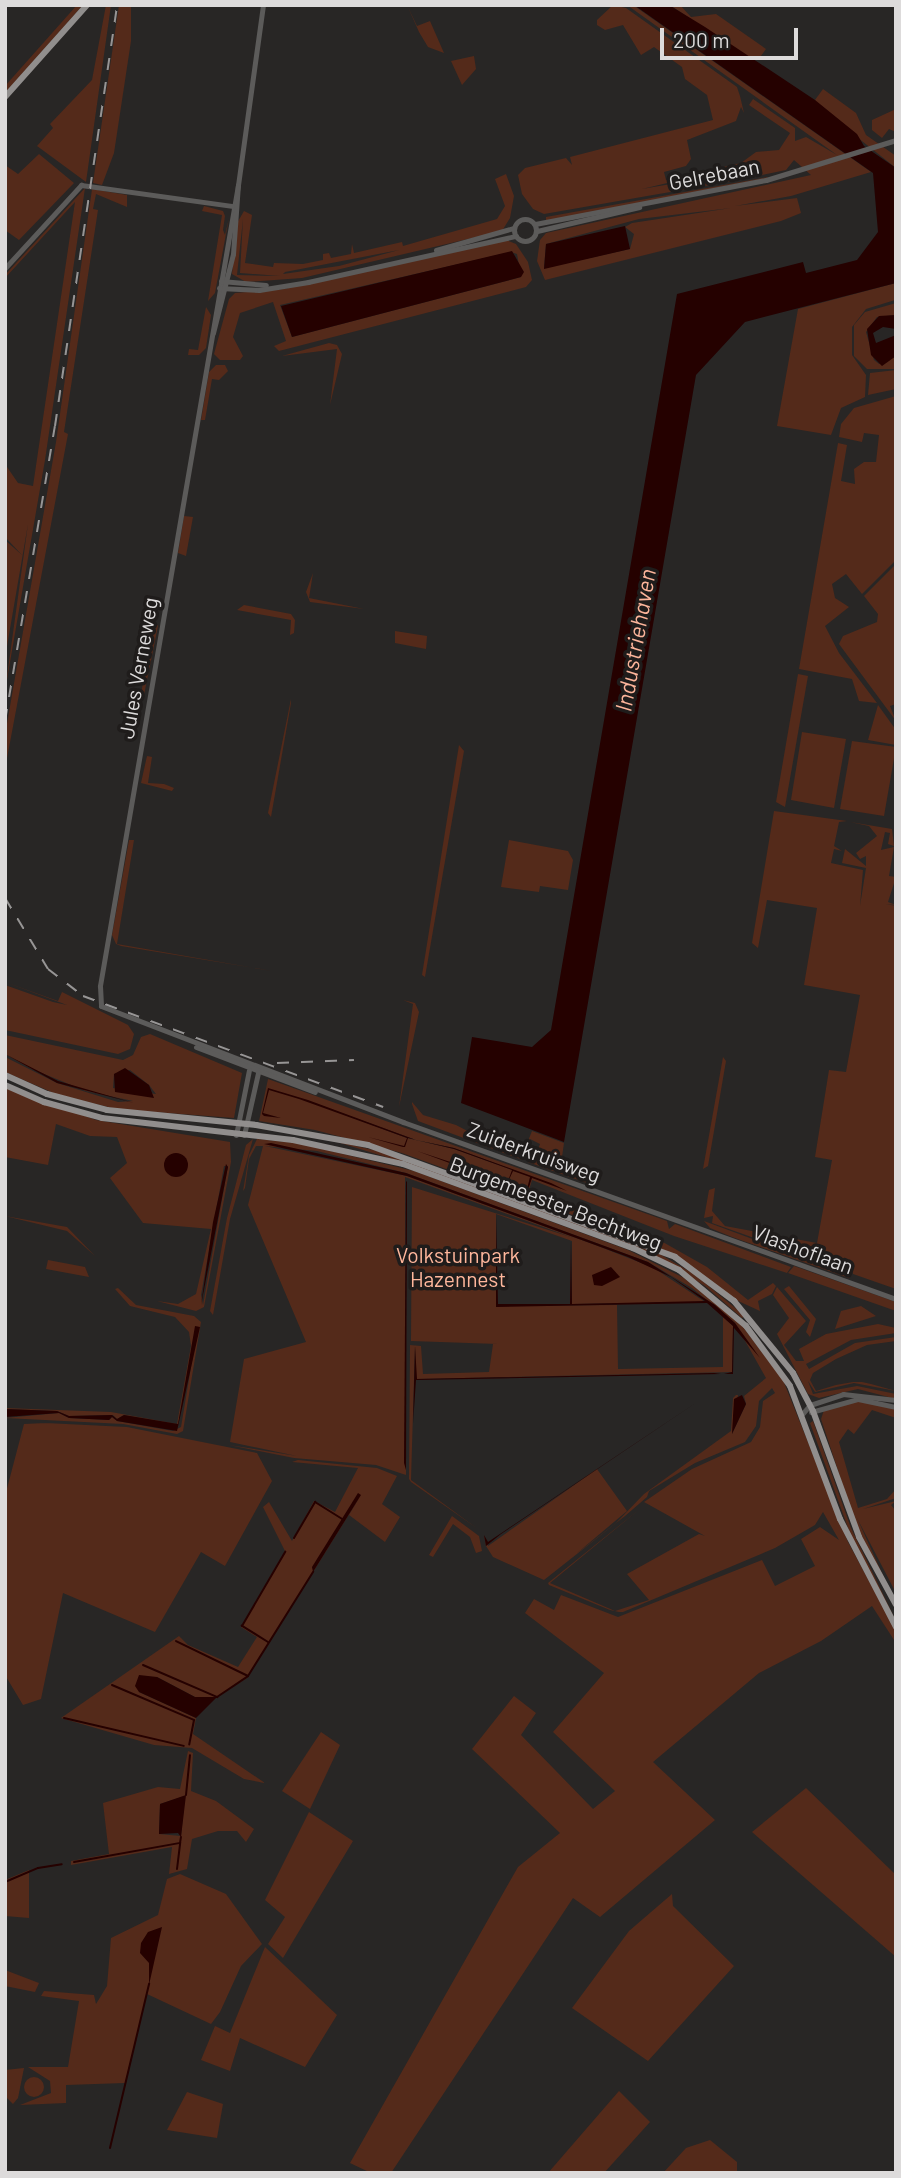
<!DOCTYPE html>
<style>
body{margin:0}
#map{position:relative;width:901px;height:2178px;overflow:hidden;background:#282625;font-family:Barlow,sans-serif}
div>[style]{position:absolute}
.green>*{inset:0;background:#542a1a}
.round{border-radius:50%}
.water>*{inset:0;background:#250100}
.stream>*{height:2px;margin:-1px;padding:0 1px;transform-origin:1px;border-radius:1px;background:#250100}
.minor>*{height:5px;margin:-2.5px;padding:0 2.5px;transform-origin:2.5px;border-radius:2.5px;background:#5c5b5a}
.minor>.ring{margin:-2.5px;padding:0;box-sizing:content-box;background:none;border:5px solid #5c5b5a;border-radius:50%}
.major>*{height:6px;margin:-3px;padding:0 3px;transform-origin:3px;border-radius:3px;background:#918e8d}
.rail>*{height:2px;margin-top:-1px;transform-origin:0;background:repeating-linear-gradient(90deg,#979595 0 12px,transparent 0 24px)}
span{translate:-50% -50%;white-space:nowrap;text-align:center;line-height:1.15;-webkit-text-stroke:7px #1f1c1b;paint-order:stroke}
.street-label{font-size:21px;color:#dddbdb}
.park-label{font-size:21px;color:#ffb79c}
.water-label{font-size:23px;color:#fcb49a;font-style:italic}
.frame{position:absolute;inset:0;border:7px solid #dddbdb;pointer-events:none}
.scale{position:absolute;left:660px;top:28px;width:138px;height:32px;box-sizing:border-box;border:4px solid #dddbdb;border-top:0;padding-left:9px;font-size:21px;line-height:24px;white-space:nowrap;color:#dddbdb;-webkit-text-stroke:5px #1f1c1b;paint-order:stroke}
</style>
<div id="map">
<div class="green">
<i style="clip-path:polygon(77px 5px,83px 5px,5px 93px,5px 86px)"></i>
<i style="clip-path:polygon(106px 5px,111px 5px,86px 182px,37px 146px,53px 128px,50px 124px,92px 80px)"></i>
<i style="clip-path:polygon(119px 5px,131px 5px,131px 41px,114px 153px,102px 185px,93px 183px)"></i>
<i style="clip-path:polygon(407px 5px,417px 26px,430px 21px,444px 53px,428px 47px,419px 32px)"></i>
<i style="clip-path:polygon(evenodd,613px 5px,626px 8px,737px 87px,740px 96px,744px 113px,741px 107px,736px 121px,687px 140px,691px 159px,686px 166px,664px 172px,666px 180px,741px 163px,756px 152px,779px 150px,790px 133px,749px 105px,753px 99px,795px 128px,795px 141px,806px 137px,837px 155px,627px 5px,633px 5px,871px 172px,791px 196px,735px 206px,797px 198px,801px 213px,781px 221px,545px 280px,537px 261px,540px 240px,546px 233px,811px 175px,794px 160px,786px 170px,739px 180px,544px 214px,533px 209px,522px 194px,518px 175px,525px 168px,566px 158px,572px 165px,570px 157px,713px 120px,707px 95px,685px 79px,682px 67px,654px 47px,641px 55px,623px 25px,605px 30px,597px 25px,597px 20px,613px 5px,747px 164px,749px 167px,711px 177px,642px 189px,747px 164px,613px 5px,731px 208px,632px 223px,625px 227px,634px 234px,630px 249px,544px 268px,546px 244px,639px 219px,731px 208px)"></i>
<i style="clip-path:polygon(670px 5px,680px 5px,691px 17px,716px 14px,766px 49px,758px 60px,750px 59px)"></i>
<i style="clip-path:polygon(474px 56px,476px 69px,462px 85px,451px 61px)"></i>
<i style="clip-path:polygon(823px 89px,856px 113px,866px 135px,896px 156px,896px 168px,819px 107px,815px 100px)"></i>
<i style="clip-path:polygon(896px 109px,896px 132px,889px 129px,882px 138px,872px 130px,872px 120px)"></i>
<i style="clip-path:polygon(39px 154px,74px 183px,19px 240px,5px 230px,5px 165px,18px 174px)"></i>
<i style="clip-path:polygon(evenodd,506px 174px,514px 196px,510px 218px,502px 231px,302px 278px,246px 282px,232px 274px,237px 223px,244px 211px,252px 215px,245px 263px,273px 267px,274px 263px,303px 264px,323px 260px,323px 254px,329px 253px,331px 258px,351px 254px,352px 244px,354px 253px,402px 242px,403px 246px,497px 219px,505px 206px,495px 179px,506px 174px,243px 219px,240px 273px,280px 276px,237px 275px,243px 219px,506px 174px,399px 250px,339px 266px,283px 274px,285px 272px,399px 250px)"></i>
<i style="clip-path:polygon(768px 177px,767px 178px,546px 221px,546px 217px)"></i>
<i style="clip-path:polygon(85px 188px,45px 460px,5px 691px,28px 524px,5px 658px,5px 540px,22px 555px,5px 537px,5px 464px,18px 483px,33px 486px,75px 202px,5px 278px,5px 275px)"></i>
<i style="clip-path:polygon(92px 189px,127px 195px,127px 207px,96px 194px,93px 209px,98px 210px,64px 432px,68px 434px,5px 769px,5px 735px,56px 442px)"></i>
<i style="clip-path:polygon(204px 206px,223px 211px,225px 216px,223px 230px,225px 235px,229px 218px,215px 293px,208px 301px,222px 215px,202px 211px)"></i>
<i style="clip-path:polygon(evenodd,504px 239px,516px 244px,528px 262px,532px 280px,526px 287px,279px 351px,274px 346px,286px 341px,273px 302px,240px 313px,233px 337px,243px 356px,240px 360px,220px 360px,214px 354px,229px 299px,235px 293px,284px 289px,504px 239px,511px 252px,517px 254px,521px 277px,292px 337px,280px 305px,511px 252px)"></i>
<i style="clip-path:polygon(896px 283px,895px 300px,866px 309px,852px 327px,852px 355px,866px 375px,865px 397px,841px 408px,831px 435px,777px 426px,798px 309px)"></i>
<i style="clip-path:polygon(896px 303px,896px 315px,877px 317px,866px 332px,874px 360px,879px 364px,896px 356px,896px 369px,867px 369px,854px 356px,854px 325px,865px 312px)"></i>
<i style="clip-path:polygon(206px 307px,211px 315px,206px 348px,199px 355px,188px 355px,189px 349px,198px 350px)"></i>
<i style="clip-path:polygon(329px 343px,337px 345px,342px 354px,330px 405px,337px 349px,282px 356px)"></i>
<i style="clip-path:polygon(216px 365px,225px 365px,228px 371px,219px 380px,212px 379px,205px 420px,201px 420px,209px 372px)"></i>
<i style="clip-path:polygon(896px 370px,896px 389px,868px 395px,870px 373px)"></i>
<i style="clip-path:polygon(896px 396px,896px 560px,862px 594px,846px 574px,832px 584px,835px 598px,849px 607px,825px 626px,839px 653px,877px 703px,859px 701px,852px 679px,799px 669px,838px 443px,847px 445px,841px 481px,855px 484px,854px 469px,864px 462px,876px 462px,879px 435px,864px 433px,862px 442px,839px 437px,841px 424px,854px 408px)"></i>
<i style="clip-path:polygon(184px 516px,193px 517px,186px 556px,178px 553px)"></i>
<i style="clip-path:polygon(896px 564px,896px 704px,890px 706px,896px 721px,839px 644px,843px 636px,877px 622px,878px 614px,864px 596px)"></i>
<i style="clip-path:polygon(313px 573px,309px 598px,364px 609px,310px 602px,306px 592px)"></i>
<i style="clip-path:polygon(244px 605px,291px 614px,295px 620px,294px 633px,290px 635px,291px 620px,237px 610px)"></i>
<i style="clip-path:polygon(154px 621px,158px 626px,144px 695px,141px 694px)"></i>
<i style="clip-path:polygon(395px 631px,427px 636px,426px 649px,395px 643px)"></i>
<i style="clip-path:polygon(798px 674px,808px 676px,785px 807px,776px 802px)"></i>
<i style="clip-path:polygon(291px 699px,291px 703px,271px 817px,268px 813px)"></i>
<i style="clip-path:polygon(878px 705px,896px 730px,896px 745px,868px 740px)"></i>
<i style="clip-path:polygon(802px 732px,846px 739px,834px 808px,791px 800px)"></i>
<i style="clip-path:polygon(852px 741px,896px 747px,884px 816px,840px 809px)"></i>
<i style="clip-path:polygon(459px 745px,464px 751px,425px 977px,422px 975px)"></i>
<i style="clip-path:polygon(147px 756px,152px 757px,148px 783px,164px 784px,174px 788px,172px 791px,141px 783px)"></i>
<i style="clip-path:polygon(774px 811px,847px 821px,839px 822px,834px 846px,842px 851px,834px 849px,831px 863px,863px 870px,860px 906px,866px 868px,842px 863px,845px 849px,866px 866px,866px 856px,860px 859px,856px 853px,877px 836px,869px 826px,850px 822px,892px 829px,894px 846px,888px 844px,890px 833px,885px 832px,881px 850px,894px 847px,889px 876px,896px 877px,888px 902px,896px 905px,886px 904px,896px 906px,896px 1289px,853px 1274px,852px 1269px,849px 1272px,712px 1223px,713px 1216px,704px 1218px,709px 1190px,715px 1188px,712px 1211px,725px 1226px,817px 1243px,832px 1160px,815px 1157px,829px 1070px,846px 1072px,860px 995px,804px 985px,817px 908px,767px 900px,758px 948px,752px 943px)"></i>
<i style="clip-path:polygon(129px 840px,134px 840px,117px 944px,272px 971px,121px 946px,116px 944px,112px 935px)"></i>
<i style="clip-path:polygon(509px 840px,568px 851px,573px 860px,568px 890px,540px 886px,539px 892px,501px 887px)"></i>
<i style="clip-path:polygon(5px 982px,58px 1001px,62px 992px,128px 1025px,134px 1034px,130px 1049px,118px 1054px,5px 1030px,5px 985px,53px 1002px,67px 1005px)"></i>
<i style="clip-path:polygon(403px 1000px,415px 1003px,419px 1012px,399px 1107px,413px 1004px)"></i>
<i style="clip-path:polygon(evenodd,150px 1034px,242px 1073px,234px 1118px,116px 1109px,56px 1094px,5px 1072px,5px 1057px,57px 1083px,118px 1102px,133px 1101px,86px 1091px,32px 1069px,5px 1054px,5px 1035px,123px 1060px,133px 1055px,141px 1037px,150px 1034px,130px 1070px,149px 1085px,156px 1094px,113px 1088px,114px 1074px,130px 1070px)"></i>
<i style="clip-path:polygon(723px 1057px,726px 1061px,708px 1166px,703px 1169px)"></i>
<i style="clip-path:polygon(evenodd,268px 1079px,667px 1221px,669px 1229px,675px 1224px,791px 1267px,787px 1273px,674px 1236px,532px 1180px,529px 1190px,661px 1241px,707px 1267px,748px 1300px,773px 1283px,776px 1286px,772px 1294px,758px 1301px,760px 1311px,736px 1300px,675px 1256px,630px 1236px,402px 1153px,315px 1130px,259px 1121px,268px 1079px,305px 1100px,416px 1140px,454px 1148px,567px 1190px,454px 1149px,407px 1138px,305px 1100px)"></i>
<i style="clip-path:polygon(415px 1081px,412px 1102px,423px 1115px,456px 1125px,523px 1160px,418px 1121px,412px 1104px,412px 1102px)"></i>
<i style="clip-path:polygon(evenodd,5px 1087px,96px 1120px,230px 1142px,231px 1162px,204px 1307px,196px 1311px,157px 1301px,178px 1304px,196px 1294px,211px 1229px,143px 1223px,110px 1178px,127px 1163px,117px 1137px,90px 1136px,56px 1124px,48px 1165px,5px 1157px,5px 1087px,224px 1166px,228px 1166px,203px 1305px,201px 1295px,224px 1166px)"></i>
<i style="clip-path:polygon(532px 1131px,564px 1143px,560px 1171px,598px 1187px,528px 1162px,534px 1160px,540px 1144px,530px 1139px,526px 1146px)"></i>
<i style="clip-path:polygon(253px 1139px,230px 1219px,213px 1315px,210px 1311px,227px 1218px,246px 1145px)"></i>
<i style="clip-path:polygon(257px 1139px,297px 1143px,414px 1171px,628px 1250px,684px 1278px,740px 1323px,783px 1380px,848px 1542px,896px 1631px,896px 1643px,872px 1606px,821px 1641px,759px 1673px,653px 1762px,715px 1820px,600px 1917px,573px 1898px,391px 2173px,371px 2173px,350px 2163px,518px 1867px,560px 1833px,472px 1749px,514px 1696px,536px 1713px,521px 1735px,593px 1809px,615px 1791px,553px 1732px,604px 1673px,525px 1613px,534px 1599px,554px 1610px,561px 1595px,618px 1617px,762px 1560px,775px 1586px,815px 1566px,801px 1539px,820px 1527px,839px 1540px,823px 1512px,815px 1525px,775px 1548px,623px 1612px,619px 1612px,610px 1610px,549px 1585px,548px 1583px,641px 1508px,550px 1583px,615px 1611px,649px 1600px,627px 1574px,699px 1534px,705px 1536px,644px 1502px,692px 1469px,751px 1442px,760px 1427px,763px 1401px,775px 1393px,772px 1388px,759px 1401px,756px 1426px,745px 1442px,695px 1463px,649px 1491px,647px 1497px,625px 1516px,544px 1580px,493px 1557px,486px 1546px,484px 1535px,488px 1546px,597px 1469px,627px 1511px,576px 1554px,616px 1523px,644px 1494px,731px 1431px,733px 1398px,736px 1395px,738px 1395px,732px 1434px,746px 1404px,744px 1396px,766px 1378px,735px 1323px,692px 1288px,648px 1262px,406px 1173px,317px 1151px,265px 1146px,407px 1176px,598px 1246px,654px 1268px,705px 1302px,572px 1304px,572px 1241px,496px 1214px,496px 1306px,617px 1305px,618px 1369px,723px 1367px,723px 1317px,707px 1303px,733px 1326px,732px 1372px,416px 1379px,415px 1346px,411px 1480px,478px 1529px,411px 1482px,409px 1479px,410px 1345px,421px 1346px,423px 1374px,489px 1372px,493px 1344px,498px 1344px,411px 1341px,412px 1187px,574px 1238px,405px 1177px,406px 1475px,376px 1465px,294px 1458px,229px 1445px,297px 1456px,230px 1442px,244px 1359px,306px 1342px,248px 1205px,263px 1146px,256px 1146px,249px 1159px,245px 1188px,243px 1191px,249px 1155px)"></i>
<i style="clip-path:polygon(334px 1141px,378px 1151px,656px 1252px,694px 1274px,745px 1316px,742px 1318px,705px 1286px,663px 1260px,415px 1166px)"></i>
<i style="clip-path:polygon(5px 1216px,67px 1227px,95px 1256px,67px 1231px)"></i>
<i style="clip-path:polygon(704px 1221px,850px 1275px,849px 1278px,732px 1237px,710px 1228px)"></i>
<i style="clip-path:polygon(48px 1260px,85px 1267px,89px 1277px,46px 1269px)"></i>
<i style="clip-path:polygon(794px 1266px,896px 1302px,896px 1311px,788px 1273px)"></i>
<i style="clip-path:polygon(789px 1286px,816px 1319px,810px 1337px,806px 1332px,810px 1320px,784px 1289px)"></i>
<i style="clip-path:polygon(777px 1287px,806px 1321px,784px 1345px,796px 1361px,804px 1361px,799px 1349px,826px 1334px,878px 1324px,896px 1328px,896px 1333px,851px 1340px,806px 1364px,809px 1369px,855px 1343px,896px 1337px,896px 1341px,867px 1345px,836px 1359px,813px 1373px,810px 1380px,816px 1391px,836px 1385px,853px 1382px,862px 1382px,871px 1384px,896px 1391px,854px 1383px,815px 1392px,808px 1381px,813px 1394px,857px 1386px,896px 1394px,896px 1399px,858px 1389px,819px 1398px,808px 1394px,777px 1334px,789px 1318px,773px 1295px)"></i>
<i style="clip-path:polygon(118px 1288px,136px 1305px,194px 1316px,201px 1322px,183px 1431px,177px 1434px,123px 1424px,5px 1418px,59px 1413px,69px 1418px,109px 1420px,112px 1417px,117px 1421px,173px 1431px,181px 1427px,198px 1325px,178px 1425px,124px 1415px,117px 1419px,113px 1415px,69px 1416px,57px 1411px,5px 1409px,5px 1408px,111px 1412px,177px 1424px,191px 1346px,189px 1332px,175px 1317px,130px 1306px,115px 1289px)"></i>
<i style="clip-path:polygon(861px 1306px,876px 1316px,835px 1329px,841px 1311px)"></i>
<i style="clip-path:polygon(857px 1401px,896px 1409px,896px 1418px,872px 1410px,854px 1434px,848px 1429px,839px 1442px,858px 1508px,887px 1499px,896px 1489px,896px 1498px,863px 1509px,896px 1501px,891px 1505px,896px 1511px,896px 1593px,857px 1518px,896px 1604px,859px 1534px,821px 1419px,824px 1410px)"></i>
<i style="clip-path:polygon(5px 1421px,127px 1427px,257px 1453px,272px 1481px,225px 1566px,201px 1552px,155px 1632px,63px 1593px,41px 1699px,23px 1705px,5px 1675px,5px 1496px,24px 1424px,46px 1423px)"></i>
<i style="clip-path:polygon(813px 1421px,851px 1528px,896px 1621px,851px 1536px,810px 1423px)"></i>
<i style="clip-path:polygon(298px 1460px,377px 1468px,397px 1476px,382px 1504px,400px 1517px,385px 1542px,349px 1515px,361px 1495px,247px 1678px,217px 1697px,195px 1697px,157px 1677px,139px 1692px,196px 1718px,193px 1734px,265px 1783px,244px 1779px,192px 1748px,154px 1745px,61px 1718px,179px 1636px,188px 1645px,238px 1667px,257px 1637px,241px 1627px,285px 1551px,263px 1507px,269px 1502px,292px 1541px,314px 1501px,335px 1512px,358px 1468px,292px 1462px)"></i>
<i style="clip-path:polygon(452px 1516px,479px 1536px,482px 1551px,476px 1553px,470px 1537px,453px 1524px,433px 1557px,429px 1555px)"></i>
<i style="clip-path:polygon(321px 1732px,340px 1745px,310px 1809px,282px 1791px)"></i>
<i style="clip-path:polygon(evenodd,188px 1751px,193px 1753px,191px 1791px,216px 1801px,254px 1829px,246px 1842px,237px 1831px,218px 1831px,192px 1839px,187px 1869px,169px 1874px,172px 1847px,71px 1865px,71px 1861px,109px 1854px,103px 1803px,158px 1787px,180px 1789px,188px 1751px,185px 1796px,181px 1836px,159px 1834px,160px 1804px,185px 1796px)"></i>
<i style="clip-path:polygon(806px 1788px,896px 1875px,896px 1957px,752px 1832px)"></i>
<i style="clip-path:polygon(309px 1812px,353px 1841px,283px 1958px,268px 1944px,285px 1917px,265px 1900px)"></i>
<i style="clip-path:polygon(29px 1870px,29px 1918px,5px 1916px,5px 1880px)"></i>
<i style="clip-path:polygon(180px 1874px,226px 1894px,262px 1944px,241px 1966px,220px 2012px,211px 2024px,147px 1994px,125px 2083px,66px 2085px,66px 2103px,20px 2105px,51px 2093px,50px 2081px,28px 2067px,68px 2067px,79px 2001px,41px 1996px,44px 1991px,94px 1995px,96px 2004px,107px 1986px,111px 1938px,158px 1915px,167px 1879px)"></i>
<i style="clip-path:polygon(672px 1894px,673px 1906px,734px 1966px,648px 2061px,572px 2008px,629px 1931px)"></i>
<i style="clip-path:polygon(265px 1947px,337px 2015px,305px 2067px,240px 2038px,230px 2071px,201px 2060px,215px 2026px,230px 2033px)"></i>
<i style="clip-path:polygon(5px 1970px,39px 1983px,35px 1992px,5px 1986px)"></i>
<i style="clip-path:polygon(24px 2068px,18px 2098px,13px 2104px,5px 2096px,5px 2070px)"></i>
<i class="round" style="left:24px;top:2077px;width:20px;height:20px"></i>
<i style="clip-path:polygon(619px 2091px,650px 2122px,604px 2173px,548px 2173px)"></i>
<i style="clip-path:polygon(187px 2092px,223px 2104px,217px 2138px,167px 2130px)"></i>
<i style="clip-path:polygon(710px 2140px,737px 2162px,737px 2173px,663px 2173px,686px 2148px)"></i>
</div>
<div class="water">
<i style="clip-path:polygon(634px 5px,669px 5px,705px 27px,815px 100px,857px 134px,864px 146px,896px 168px,896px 283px,745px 322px,696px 375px,564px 1142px,461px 1103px,472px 1037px,532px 1047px,551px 1030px,677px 294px,803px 262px,806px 273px,857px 260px,878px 232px,873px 173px)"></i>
<i style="clip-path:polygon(625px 226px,630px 249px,544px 269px,546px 244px)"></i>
<i style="clip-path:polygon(512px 251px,524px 272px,521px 277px,292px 337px,281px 306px)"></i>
<i style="clip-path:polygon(896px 315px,896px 329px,883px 327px,873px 333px,876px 343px,896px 335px,896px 356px,882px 366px,871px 355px,867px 329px,879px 316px)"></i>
<i style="clip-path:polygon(5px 1054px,58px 1081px,134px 1103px,57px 1083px)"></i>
<i style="clip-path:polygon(125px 1068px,149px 1085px,154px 1098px,115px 1092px,114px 1074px)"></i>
<i style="clip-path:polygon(268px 1088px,308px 1100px,416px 1140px,454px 1148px,551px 1183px,567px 1191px,532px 1178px,528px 1190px,630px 1229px,661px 1242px,528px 1192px,527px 1189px,530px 1177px,513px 1171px,508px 1182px,504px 1183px,417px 1151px,508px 1181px,512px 1170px,454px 1149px,408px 1138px,405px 1147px,403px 1147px,368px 1137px,404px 1146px,407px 1138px,299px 1099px,269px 1090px,263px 1113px,281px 1118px,264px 1116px,262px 1114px)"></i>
<i style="clip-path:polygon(271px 1143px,406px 1173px,648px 1262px,715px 1305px,735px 1323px,760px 1358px,734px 1328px,733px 1374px,724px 1374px,732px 1372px,733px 1326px,707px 1303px,496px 1307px,496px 1214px,498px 1304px,570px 1304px,571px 1240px,572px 1304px,705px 1301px,671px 1277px,628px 1257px,407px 1176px,264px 1144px)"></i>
<i class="round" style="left:164px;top:1153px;width:24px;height:24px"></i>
<i style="clip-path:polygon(226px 1164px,228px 1167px,201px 1305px,213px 1222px)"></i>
<i style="clip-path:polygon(406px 1181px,407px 1182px,406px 1470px,404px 1463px)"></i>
<i style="clip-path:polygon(611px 1267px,620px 1277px,602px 1286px,594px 1285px,592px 1275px)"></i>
<i style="clip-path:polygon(195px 1326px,200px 1327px,177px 1431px,117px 1421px,112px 1417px,109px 1420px,69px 1418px,59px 1413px,5px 1417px,5px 1409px,57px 1411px,69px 1416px,112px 1415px,117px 1419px,124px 1415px,178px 1424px)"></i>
<i style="clip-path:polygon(415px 1346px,417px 1379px,714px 1373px,721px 1374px,416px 1380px,413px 1424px)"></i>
<i style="clip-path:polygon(742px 1395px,746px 1404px,732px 1434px,734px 1399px)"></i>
<i style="clip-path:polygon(703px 1398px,501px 1534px,486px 1546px,484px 1535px,488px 1542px)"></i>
<i style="clip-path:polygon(358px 1493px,361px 1495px,313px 1572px,312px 1567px)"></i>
<i style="clip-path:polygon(139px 1675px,157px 1677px,195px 1697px,217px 1697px,196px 1718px,139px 1692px,135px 1686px)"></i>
<i style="clip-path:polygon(186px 1795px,181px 1837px,178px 1833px,159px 1834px,160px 1804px)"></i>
<i style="clip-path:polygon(162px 1927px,149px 1985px,149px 1963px,140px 1953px,141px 1943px,148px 1932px)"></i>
</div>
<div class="stream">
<i style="left:294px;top:1538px;width:42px;rotate:-59.7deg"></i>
<i style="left:315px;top:1502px;width:34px;rotate:32deg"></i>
<i style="left:268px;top:1642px;width:31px;rotate:-148deg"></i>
<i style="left:242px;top:1626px;width:86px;rotate:-59.8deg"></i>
<i style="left:143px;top:1665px;width:81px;rotate:23.4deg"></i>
<i style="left:217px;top:1697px;width:37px;rotate:-34deg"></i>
<i style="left:248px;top:1676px;width:80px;rotate:-154.1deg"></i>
<i style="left:248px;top:1676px;width:123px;rotate:-58deg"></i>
<i style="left:112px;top:1685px;width:89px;rotate:23.1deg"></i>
<i style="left:194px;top:1720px;width:25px;rotate:101deg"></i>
<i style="left:64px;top:1718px;width:123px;rotate:13.1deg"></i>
<i style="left:186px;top:1795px;width:40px;rotate:-84.3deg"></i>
<i style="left:74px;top:1862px;width:108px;rotate:-10.2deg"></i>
<i style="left:180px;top:1843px;width:6px;rotate:-81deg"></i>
<i style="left:177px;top:1869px;width:25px;rotate:-83deg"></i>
<i style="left:5px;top:1882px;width:36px;rotate:-23deg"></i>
<i style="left:38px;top:1868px;width:24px;rotate:-9deg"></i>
<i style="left:110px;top:2148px;width:169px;rotate:-76.6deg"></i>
</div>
<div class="minor">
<i style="left:263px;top:5px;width:182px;rotate:97.9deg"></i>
<i style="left:238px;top:185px;width:813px;rotate:99.78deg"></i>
<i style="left:100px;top:986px;width:20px;rotate:87deg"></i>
<i style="left:101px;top:1006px;width:324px;rotate:21deg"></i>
<i style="left:403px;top:1122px;width:524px;rotate:19.75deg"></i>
<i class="ring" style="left:514px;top:219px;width:17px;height:17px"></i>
<i style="left:535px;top:224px;width:235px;rotate:-10.8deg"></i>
<i style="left:766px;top:180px;width:136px;rotate:-17.1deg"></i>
<i style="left:537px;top:231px;width:105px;rotate:-13.2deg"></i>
<i style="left:436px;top:250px;width:81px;rotate:-15.8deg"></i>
<i style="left:5px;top:268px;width:113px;rotate:-47.5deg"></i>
<i style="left:81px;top:185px;width:152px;rotate:7.9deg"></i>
<i style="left:221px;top:281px;width:45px;rotate:5.1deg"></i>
<i style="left:219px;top:288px;width:40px;rotate:2.9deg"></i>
<i style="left:259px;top:290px;width:50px;rotate:-9.3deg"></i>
<i style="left:308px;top:282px;width:213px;rotate:-12.5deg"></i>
<i style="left:213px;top:333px;width:81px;rotate:-75.8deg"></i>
<i style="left:233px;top:254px;width:69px;rotate:-85.9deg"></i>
<i style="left:196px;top:1047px;width:127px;rotate:20.7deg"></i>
<i style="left:236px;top:1135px;width:66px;rotate:-78.7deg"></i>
<i style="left:244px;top:1135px;width:64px;rotate:-77.3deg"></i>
<i style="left:811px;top:1412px;width:49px;rotate:-15.5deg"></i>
<i style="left:858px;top:1399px;width:39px;rotate:12deg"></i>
<i style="left:803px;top:1413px;width:11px;rotate:-49deg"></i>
<i style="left:810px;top:1405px;width:35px;rotate:-18deg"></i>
<i style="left:843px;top:1394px;width:53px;rotate:6.5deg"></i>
</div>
<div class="major">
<i style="left:5px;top:97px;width:123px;rotate:-48.3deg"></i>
<i style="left:5px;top:1075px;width:46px;rotate:24.3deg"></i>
<i style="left:47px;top:1094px;width:62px;rotate:14.9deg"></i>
<i style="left:107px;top:1110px;width:150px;rotate:5.7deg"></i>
<i style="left:256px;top:1125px;width:114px;rotate:10.1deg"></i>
<i style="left:368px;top:1145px;width:327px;rotate:20deg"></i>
<i style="left:675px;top:1257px;width:74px;rotate:36.7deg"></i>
<i style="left:734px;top:1301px;width:93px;rotate:50.7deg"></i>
<i style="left:793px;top:1373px;width:43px;rotate:62.2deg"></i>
<i style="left:813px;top:1411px;width:134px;rotate:69.9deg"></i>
<i style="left:859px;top:1537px;width:77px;rotate:61.4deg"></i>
<i style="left:5px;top:1085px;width:43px;rotate:23.6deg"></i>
<i style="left:44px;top:1102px;width:60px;rotate:15.4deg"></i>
<i style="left:102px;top:1118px;width:192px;rotate:6.6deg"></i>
<i style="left:293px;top:1140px;width:113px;rotate:12.3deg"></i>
<i style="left:403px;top:1164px;width:245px;rotate:20.1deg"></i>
<i style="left:633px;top:1248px;width:51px;rotate:25.6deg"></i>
<i style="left:679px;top:1270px;width:87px;rotate:39.9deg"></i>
<i style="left:746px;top:1326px;width:74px;rotate:53.7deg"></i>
<i style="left:790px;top:1386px;width:142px;rotate:69.4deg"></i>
<i style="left:840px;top:1519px;width:122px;rotate:62.6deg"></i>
</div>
<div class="rail">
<i style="left:5px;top:721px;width:299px;rotate:-80.4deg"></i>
<i style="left:55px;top:426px;width:426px;rotate:-81.6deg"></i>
<i style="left:5px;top:898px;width:83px;rotate:58.8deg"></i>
<i style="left:48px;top:969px;width:44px;rotate:37.6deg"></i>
<i style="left:83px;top:996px;width:320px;rotate:20.3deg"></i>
<i style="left:277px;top:1063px;width:77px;rotate:-2.2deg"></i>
</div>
<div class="street-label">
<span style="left:714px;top:174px;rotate:-11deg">Gelrebaan</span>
<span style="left:138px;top:668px;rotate:-80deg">Jules Verneweg</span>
<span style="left:534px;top:1152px;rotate:20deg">Zuiderkruisweg</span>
<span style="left:556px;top:1203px;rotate:21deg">Burgemeester Bechtweg</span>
<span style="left:803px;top:1249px;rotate:20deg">Vlashoflaan</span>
</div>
<div class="park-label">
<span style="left:458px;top:1267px">Volkstuinpark<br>Hazennest</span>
</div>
<div class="water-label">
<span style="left:635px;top:640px;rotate:-80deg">Industriehaven</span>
</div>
<div class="frame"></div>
<div class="scale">200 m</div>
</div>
